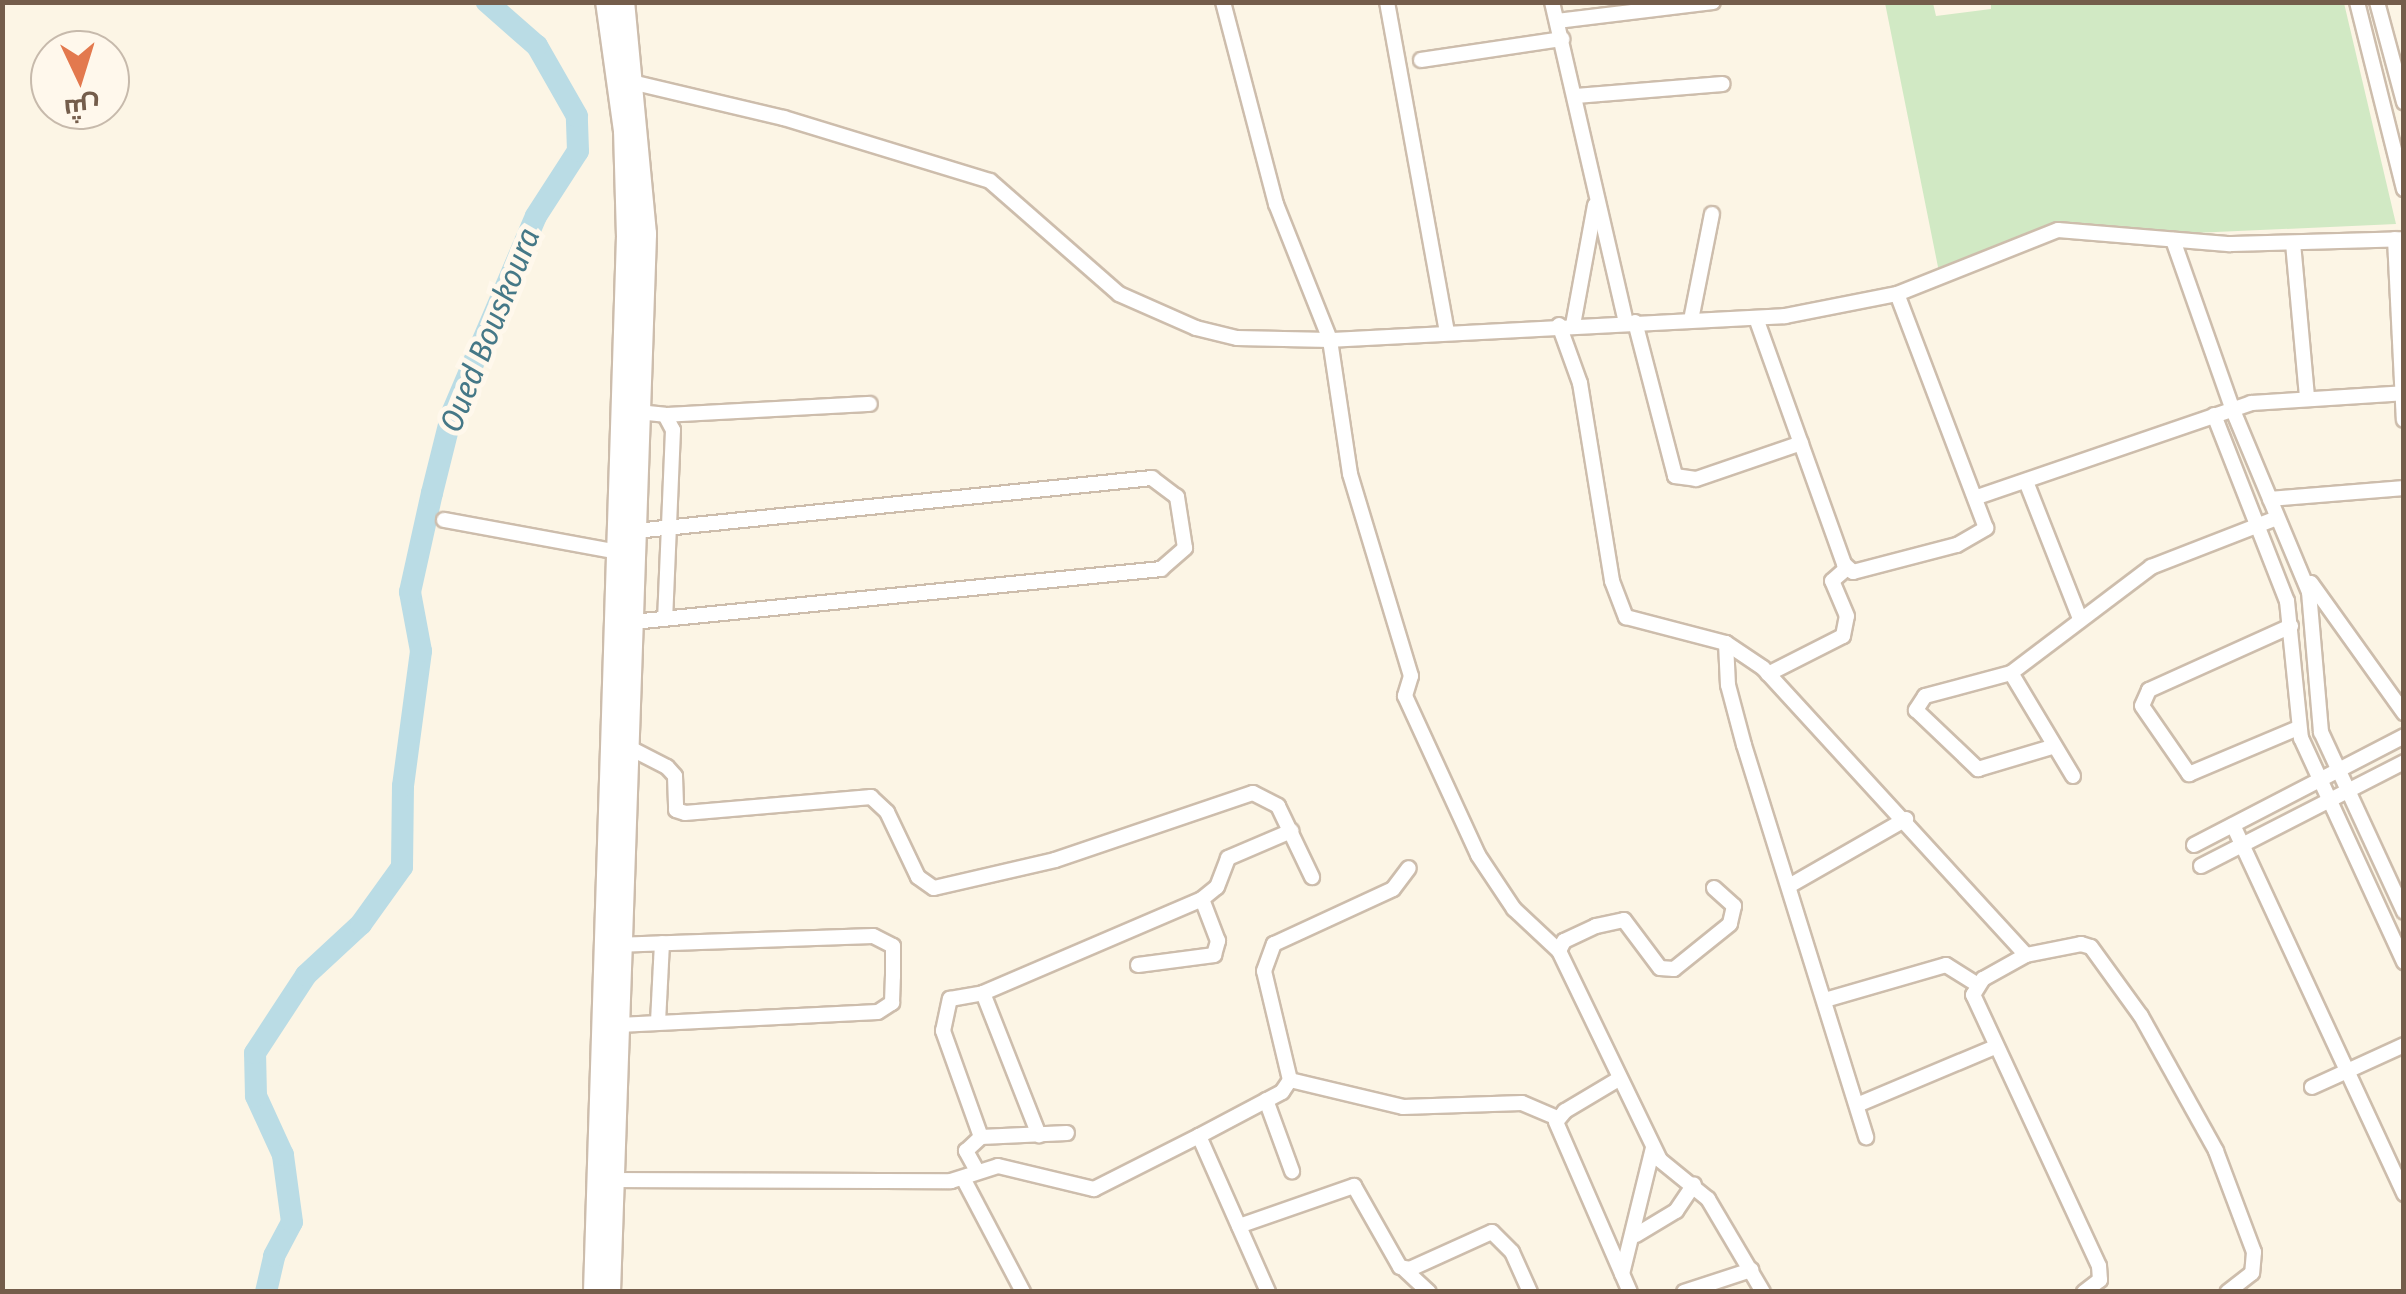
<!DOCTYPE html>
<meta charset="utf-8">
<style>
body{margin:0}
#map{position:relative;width:2406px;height:1294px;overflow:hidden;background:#fcf5e5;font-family:"Fira Sans Condensed",Cairo,sans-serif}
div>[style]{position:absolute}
.green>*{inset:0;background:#d1e9c4}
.river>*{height:22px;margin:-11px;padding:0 11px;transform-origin:11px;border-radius:11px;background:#badce5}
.roads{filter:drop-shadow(2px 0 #cdbdac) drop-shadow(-2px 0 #cdbdac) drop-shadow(0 2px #cdbdac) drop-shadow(0 -2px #cdbdac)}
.minor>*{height:14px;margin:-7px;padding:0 7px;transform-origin:7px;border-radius:7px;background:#fff}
.secondary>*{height:20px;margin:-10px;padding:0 10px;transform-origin:10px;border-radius:10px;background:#fff}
span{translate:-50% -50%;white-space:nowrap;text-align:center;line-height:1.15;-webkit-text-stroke:10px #fff8ec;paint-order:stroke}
.water-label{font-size:32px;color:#457887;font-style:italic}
.frame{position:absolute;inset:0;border:5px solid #745d4b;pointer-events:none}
.north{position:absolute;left:30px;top:30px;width:100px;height:100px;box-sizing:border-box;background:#fff8ec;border:2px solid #c7baac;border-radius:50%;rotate:176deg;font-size:28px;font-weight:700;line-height:40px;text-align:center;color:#745d4b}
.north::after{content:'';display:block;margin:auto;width:35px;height:45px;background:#e3794e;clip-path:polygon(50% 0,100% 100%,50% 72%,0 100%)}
</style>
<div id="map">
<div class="green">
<i style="clip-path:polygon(1991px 2px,2344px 3px,2396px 224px,2171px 234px,2067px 226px,1940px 277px,1885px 3px,1933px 3px,1936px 16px,1991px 9px)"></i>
</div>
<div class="river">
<i style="left:266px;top:1292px;width:37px;rotate:-77deg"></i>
<i style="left:274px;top:1256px;width:38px;rotate:-62deg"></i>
<i style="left:292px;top:1222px;width:68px;rotate:-97.7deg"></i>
<i style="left:283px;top:1155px;width:65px;rotate:-114.6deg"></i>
<i style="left:256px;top:1096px;width:43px;rotate:-91.3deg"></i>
<i style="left:255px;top:1053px;width:93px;rotate:-56.8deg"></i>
<i style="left:306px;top:975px;width:75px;rotate:-42.8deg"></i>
<i style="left:361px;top:924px;width:70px;rotate:-54.3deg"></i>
<i style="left:402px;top:867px;width:81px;rotate:-89.3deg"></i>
<i style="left:403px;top:786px;width:136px;rotate:-82.4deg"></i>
<i style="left:421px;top:651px;width:60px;rotate:-100.6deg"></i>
<i style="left:410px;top:592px;width:101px;rotate:-77.5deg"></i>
<i style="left:432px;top:493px;width:82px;rotate:-76deg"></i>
<i style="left:452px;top:413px;width:214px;rotate:-66.9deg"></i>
<i style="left:536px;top:216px;width:77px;rotate:-57.1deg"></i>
<i style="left:578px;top:151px;width:35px;rotate:-92deg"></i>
<i style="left:577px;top:116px;width:81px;rotate:-119.7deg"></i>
<i style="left:537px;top:46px;width:67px;rotate:-138.7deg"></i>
</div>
<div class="roads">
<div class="minor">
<i style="left:1223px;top:2px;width:209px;rotate:75.3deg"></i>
<i style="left:1276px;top:204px;width:146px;rotate:68.3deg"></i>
<i style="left:1330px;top:340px;width:135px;rotate:81.5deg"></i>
<i style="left:1350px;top:474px;width:211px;rotate:73.2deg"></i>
<i style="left:1411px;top:676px;width:21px;rotate:107deg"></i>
<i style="left:1405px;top:696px;width:175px;rotate:65.3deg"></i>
<i style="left:1478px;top:855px;width:65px;rotate:56.3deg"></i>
<i style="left:1514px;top:909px;width:62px;rotate:43deg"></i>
<i style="left:1387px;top:2px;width:336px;rotate:79.7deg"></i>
<i style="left:1552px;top:2px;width:328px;rotate:77deg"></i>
<i style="left:2357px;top:2px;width:193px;rotate:75.9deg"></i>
<i style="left:2377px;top:2px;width:104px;rotate:74.9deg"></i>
<i style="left:1557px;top:21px;width:157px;rotate:-6.9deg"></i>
<i style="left:1421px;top:60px;width:143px;rotate:-8.5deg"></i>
<i style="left:627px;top:81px;width:161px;rotate:13.3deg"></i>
<i style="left:784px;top:118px;width:215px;rotate:17deg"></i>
<i style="left:990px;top:181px;width:171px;rotate:41.2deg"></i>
<i style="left:1119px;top:294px;width:84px;rotate:23.8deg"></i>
<i style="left:1196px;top:328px;width:42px;rotate:13.7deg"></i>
<i style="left:1237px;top:338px;width:93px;rotate:1.2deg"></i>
<i style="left:1330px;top:340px;width:456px;rotate:-3deg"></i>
<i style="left:1785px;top:316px;width:114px;rotate:-11.1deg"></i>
<i style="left:1897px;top:294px;width:173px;rotate:-21.7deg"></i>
<i style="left:2058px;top:230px;width:173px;rotate:4.7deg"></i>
<i style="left:2230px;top:244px;width:174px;rotate:-1.6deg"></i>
<i style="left:1576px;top:96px;width:147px;rotate:-4.7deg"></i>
<i style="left:2395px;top:239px;width:181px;rotate:87.2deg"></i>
<i style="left:2173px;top:240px;width:178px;rotate:70.6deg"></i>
<i style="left:2232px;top:408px;width:199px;rotate:67.3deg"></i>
<i style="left:2309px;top:592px;width:141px;rotate:85.1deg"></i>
<i style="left:2321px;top:732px;width:198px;rotate:65.2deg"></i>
<i style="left:2293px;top:243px;width:155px;rotate:84.8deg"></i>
<i style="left:1756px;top:318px;width:261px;rotate:70.3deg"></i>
<i style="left:1844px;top:564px;width:12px;rotate:42deg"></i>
<i style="left:1853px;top:572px;width:107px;rotate:-14.6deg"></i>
<i style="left:1957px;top:545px;width:34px;rotate:-30deg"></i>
<i style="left:1986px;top:528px;width:250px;rotate:-110.8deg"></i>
<i style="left:1691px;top:320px;width:108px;rotate:-78.8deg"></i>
<i style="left:1635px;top:322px;width:159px;rotate:75.4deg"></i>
<i style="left:1675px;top:476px;width:21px;rotate:8deg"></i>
<i style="left:1696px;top:479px;width:111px;rotate:-18.9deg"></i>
<i style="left:1559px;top:325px;width:62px;rotate:70.1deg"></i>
<i style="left:1580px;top:383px;width:201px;rotate:80.8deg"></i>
<i style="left:1612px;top:581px;width:39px;rotate:69deg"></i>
<i style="left:1626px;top:617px;width:103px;rotate:14.6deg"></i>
<i style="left:1726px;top:643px;width:45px;rotate:34deg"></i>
<i style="left:1763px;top:668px;width:389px;rotate:47.5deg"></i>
<i style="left:1573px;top:325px;width:122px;rotate:-79.6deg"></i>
<i style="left:638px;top:412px;width:27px;rotate:6deg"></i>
<i style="left:665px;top:415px;width:17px;rotate:62deg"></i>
<i style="left:673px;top:430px;width:189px;rotate:92.4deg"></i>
<i style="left:665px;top:415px;width:205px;rotate:-3.1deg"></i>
<i style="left:2214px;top:415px;width:200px;rotate:68.6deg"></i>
<i style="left:2287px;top:601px;width:138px;rotate:84.2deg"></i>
<i style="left:2301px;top:738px;width:247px;rotate:65.3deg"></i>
<i style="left:2027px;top:484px;width:142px;rotate:68.5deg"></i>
<i style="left:1977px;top:497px;width:290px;rotate:-18.9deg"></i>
<i style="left:2251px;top:403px;width:153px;rotate:-3.7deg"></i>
<i style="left:2270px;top:499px;width:134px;rotate:-4.7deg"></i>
<i style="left:444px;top:520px;width:178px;rotate:10.4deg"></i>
<i style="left:2311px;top:583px;width:160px;rotate:54.4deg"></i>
<i style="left:633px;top:622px;width:531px;rotate:-5.73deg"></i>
<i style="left:1161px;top:569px;width:32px;rotate:-41deg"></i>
<i style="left:1185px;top:548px;width:52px;rotate:-98.9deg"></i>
<i style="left:1177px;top:497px;width:31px;rotate:-143deg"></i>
<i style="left:1152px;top:478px;width:519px;rotate:174.14deg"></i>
<i style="left:2291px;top:626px;width:156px;rotate:155.7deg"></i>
<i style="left:2149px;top:690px;width:17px;rotate:114deg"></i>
<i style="left:2142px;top:706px;width:83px;rotate:55.3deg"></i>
<i style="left:2189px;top:774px;width:118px;rotate:-22.9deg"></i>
<i style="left:1726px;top:643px;width:42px;rotate:87.3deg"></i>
<i style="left:1728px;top:685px;width:62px;rotate:75.1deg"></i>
<i style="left:1744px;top:745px;width:411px;rotate:72.7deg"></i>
<i style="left:2011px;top:673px;width:89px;rotate:165deg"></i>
<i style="left:1925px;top:696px;width:17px;rotate:123deg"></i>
<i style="left:1916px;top:710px;width:86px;rotate:43.6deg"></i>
<i style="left:1978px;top:769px;width:77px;rotate:-16.6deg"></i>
<i style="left:1768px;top:674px;width:84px;rotate:-26.9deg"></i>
<i style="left:1843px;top:636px;width:20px;rotate:-79deg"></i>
<i style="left:1847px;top:616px;width:38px;rotate:-113deg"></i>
<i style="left:1832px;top:581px;width:20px;rotate:-41deg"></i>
<i style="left:626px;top:746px;width:46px;rotate:27.1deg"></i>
<i style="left:667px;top:767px;width:12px;rotate:48deg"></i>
<i style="left:675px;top:776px;width:34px;rotate:88deg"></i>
<i style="left:676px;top:810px;width:9px;rotate:18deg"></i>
<i style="left:685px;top:813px;width:187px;rotate:-4.9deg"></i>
<i style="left:871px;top:797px;width:22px;rotate:43deg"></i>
<i style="left:887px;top:812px;width:72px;rotate:64.5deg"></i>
<i style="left:918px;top:877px;width:19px;rotate:35deg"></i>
<i style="left:934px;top:888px;width:124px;rotate:-13deg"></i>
<i style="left:1055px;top:860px;width:209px;rotate:-18.7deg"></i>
<i style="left:1253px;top:793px;width:28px;rotate:27deg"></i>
<i style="left:1278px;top:806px;width:79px;rotate:64.4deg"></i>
<i style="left:2073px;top:776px;width:120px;rotate:-121deg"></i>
<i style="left:2011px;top:673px;width:176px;rotate:-37.1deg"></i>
<i style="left:2151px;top:567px;width:135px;rotate:-21.3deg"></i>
<i style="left:2233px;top:825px;width:407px;rotate:65.1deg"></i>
<i style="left:2194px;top:845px;width:237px;rotate:-27.4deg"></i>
<i style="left:2201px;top:866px;width:228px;rotate:-27.1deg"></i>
<i style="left:1789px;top:886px;width:135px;rotate:-29.8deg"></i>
<i style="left:1714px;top:888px;width:27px;rotate:42deg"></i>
<i style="left:1734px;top:906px;width:18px;rotate:103deg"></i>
<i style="left:1730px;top:924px;width:72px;rotate:141.2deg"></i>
<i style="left:1674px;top:969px;width:14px;rotate:-176deg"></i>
<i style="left:1660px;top:968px;width:60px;rotate:-126.9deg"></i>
<i style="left:1624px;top:920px;width:29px;rotate:168deg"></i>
<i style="left:1596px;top:926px;width:35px;rotate:155deg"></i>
<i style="left:1564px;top:941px;width:11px;rotate:117deg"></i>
<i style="left:1559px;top:951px;width:232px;rotate:64.2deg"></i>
<i style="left:1660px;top:1160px;width:62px;rotate:39.1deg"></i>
<i style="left:1708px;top:1199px;width:108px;rotate:59.4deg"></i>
<i style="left:1138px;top:965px;width:77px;rotate:-7.5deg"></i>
<i style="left:1214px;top:955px;width:15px;rotate:-74deg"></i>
<i style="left:1218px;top:941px;width:45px;rotate:-110.9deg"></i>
<i style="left:983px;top:993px;width:153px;rotate:68.5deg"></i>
<i style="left:1825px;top:1000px;width:126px;rotate:-16.1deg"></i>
<i style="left:1946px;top:965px;width:36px;rotate:32deg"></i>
<i style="left:658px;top:1022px;width:79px;rotate:-87.1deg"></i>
<i style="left:619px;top:1025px;width:259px;rotate:-2.9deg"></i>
<i style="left:878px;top:1012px;width:17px;rotate:-33deg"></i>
<i style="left:892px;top:1003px;width:27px;rotate:-88deg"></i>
<i style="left:893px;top:976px;width:30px;rotate:-90deg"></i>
<i style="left:893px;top:946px;width:22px;rotate:-153deg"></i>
<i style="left:873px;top:936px;width:252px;rotate:178deg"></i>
<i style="left:1290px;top:1080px;width:116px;rotate:13.4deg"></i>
<i style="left:1403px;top:1107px;width:119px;rotate:-1.9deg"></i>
<i style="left:1522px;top:1103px;width:38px;rotate:23deg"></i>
<i style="left:1617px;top:1080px;width:61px;rotate:149.2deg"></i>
<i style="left:1565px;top:1111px;width:14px;rotate:129deg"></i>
<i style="left:1556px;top:1122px;width:185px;rotate:66.5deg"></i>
<i style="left:2312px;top:1087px;width:101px;rotate:-24.5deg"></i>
<i style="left:1266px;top:1100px;width:76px;rotate:69.9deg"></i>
<i style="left:1857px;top:1105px;width:150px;rotate:-22.8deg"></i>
<i style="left:1199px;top:1136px;width:94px;rotate:-27.9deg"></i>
<i style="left:1282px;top:1092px;width:14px;rotate:-56deg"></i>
<i style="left:1290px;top:1080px;width:112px;rotate:-103.4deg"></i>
<i style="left:1264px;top:971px;width:29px;rotate:-70deg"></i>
<i style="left:1274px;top:944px;width:131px;rotate:-24.8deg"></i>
<i style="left:1393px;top:889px;width:26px;rotate:-53deg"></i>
<i style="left:981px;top:1137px;width:113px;rotate:-109.7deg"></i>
<i style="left:943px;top:1031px;width:33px;rotate:-78deg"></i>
<i style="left:950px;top:999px;width:34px;rotate:-10deg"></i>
<i style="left:983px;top:993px;width:238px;rotate:-23.2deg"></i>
<i style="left:1202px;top:899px;width:19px;rotate:-39deg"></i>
<i style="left:1217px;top:887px;width:31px;rotate:-69deg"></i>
<i style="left:1228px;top:858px;width:69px;rotate:-23.2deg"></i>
<i style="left:976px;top:1169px;width:21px;rotate:-119deg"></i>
<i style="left:966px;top:1151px;width:21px;rotate:-43deg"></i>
<i style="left:981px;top:1137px;width:86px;rotate:-2.7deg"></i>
<i style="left:607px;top:1180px;width:344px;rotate:0.2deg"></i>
<i style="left:951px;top:1181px;width:49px;rotate:-17.7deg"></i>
<i style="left:998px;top:1166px;width:99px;rotate:13.5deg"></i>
<i style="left:1094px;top:1189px;width:118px;rotate:-26.8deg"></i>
<i style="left:1199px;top:1136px;width:171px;rotate:66.1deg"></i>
<i style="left:964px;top:1180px;width:127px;rotate:62.2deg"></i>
<i style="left:1239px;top:1226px;width:122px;rotate:-19.2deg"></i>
<i style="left:1354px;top:1186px;width:93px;rotate:60.4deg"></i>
<i style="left:1400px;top:1267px;width:10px;rotate:11deg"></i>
<i style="left:1410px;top:1269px;width:90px;rotate:-24.3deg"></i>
<i style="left:1492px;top:1232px;width:28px;rotate:45deg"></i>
<i style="left:1512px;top:1252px;width:44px;rotate:65.8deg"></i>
<i style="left:1636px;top:1235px;width:47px;rotate:-31deg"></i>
<i style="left:1676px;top:1211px;width:32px;rotate:-56deg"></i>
<i style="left:1404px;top:1269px;width:34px;rotate:43deg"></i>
<i style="left:1622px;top:1274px;width:130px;rotate:-76.2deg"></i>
<i style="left:1684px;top:1292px;width:71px;rotate:-18.2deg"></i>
<i style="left:2084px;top:1292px;width:20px;rotate:-37deg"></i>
<i style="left:2100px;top:1280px;width:14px;rotate:-94deg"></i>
<i style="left:2099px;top:1266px;width:299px;rotate:-114.9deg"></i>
<i style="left:1973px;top:995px;width:19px;rotate:-58deg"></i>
<i style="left:1983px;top:979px;width:49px;rotate:-29.2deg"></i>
<i style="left:2026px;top:955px;width:56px;rotate:-11.3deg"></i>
<i style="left:2081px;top:944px;width:10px;rotate:17deg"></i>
<i style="left:2091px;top:947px;width:85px;rotate:54.1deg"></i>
<i style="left:2141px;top:1016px;width:154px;rotate:60.9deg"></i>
<i style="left:2216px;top:1151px;width:108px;rotate:69.4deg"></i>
<i style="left:2254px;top:1252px;width:21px;rotate:95deg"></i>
<i style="left:2252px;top:1273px;width:31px;rotate:142deg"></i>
</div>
<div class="secondary">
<i style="left:594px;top:1292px;width:1056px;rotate:-88.21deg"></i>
<i style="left:627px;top:237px;width:106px;rotate:-91.6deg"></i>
<i style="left:624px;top:131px;width:130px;rotate:-97.9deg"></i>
<i style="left:610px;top:1292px;width:1059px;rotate:-88.05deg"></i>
<i style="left:646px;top:234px;width:233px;rotate:-95.4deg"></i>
</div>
</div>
<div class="water-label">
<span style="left:490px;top:330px;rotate:-68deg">Oued Bouskoura</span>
</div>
<div class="frame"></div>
<div class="north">ش</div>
</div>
